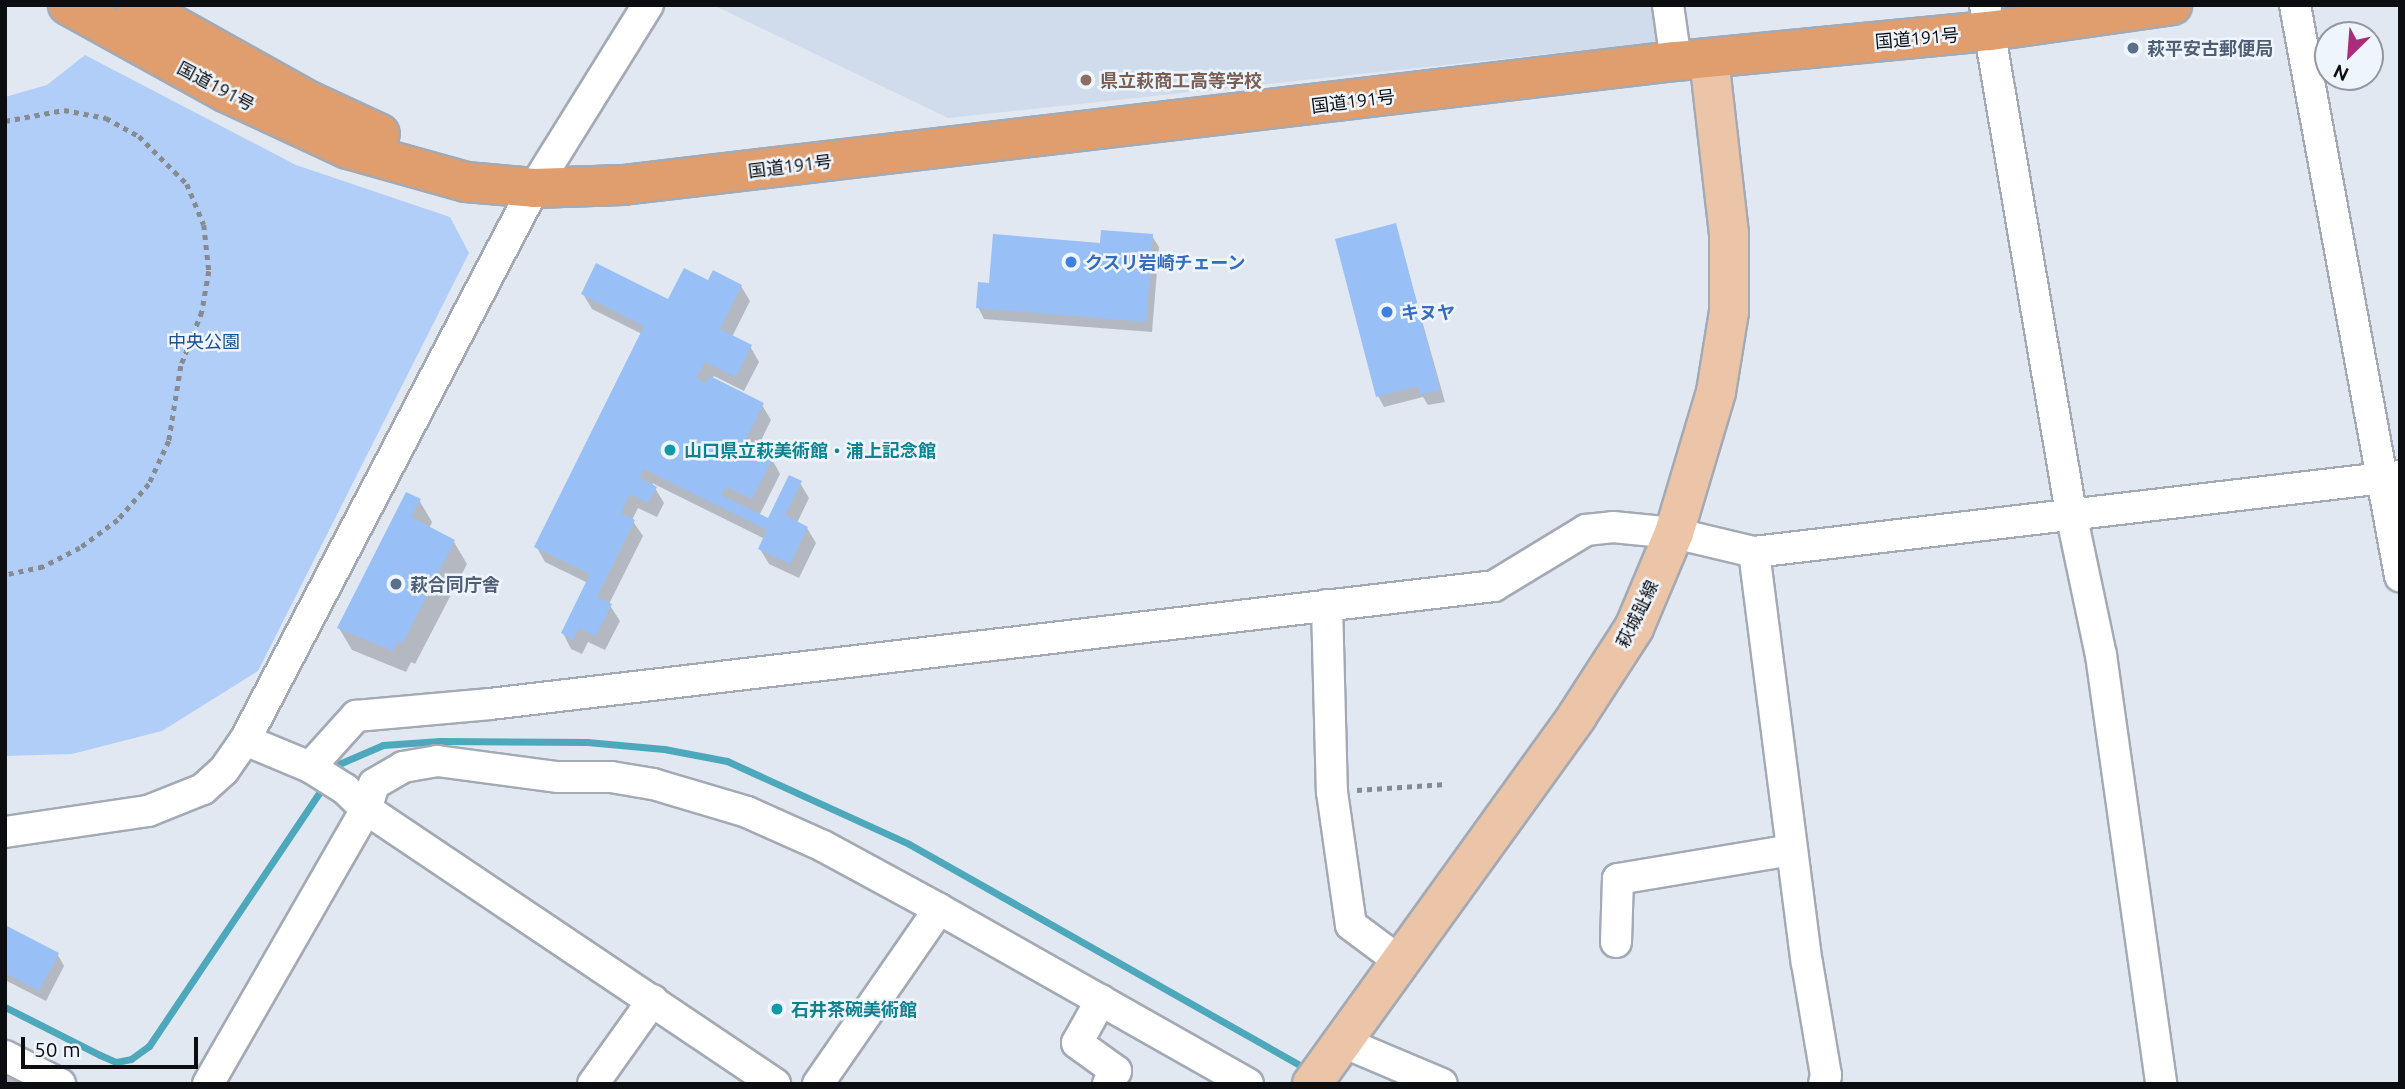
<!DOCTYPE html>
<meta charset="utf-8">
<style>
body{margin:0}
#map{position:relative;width:2405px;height:1089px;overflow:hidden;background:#e1e8f2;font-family:Ubuntu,"Noto Sans JP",sans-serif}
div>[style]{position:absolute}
.built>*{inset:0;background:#d0dcec}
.green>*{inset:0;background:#b1cef8}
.shadow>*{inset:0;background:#0003}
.stream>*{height:7px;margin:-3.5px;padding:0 3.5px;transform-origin:3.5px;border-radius:3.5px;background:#4ea8bc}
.building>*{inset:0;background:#98bff6}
.path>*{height:4.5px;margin-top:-2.25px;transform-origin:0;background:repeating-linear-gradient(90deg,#868b92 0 5px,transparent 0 10px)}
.roads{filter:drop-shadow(2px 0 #a3aab4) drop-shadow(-2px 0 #a3aab4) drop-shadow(0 2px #a3aab4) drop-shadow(0 -2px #a3aab4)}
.minor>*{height:30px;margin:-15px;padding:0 15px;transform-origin:15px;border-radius:15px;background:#fff}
.major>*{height:38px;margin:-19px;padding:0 19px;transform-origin:19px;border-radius:19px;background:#ecc5a8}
.highway>*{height:38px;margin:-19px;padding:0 19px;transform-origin:19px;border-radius:19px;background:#e09e6e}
.dots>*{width:19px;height:19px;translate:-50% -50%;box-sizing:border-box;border:4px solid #eff5fd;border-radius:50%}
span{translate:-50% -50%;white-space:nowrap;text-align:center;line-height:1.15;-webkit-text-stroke:5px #eff5fd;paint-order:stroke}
.street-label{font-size:18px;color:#0b0d10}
.service-label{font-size:18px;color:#4e5e75;font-weight:700}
.left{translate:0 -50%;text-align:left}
.education-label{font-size:18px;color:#785e54;font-weight:700}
.shop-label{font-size:18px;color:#366cbe;font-weight:700}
.park-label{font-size:18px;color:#1f4e90}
.culture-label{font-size:18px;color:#0d838f;font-weight:700}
.frame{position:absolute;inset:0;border:7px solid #0b0d10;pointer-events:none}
.north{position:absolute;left:2314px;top:21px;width:70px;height:70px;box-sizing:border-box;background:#eff5fd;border:2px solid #94989e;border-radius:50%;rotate:205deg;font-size:19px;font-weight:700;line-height:28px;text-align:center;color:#0b0d10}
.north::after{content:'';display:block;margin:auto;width:24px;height:32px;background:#ab2c7a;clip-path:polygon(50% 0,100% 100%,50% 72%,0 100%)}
.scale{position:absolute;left:21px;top:1037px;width:177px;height:32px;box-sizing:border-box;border:4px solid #0b0d10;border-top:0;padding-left:9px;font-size:21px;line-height:24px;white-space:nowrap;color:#0b0d10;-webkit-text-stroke:5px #eff5fd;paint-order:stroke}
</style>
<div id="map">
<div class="built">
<i style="clip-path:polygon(713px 5px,1657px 5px,1660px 42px,948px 118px)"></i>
</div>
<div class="green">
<i style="clip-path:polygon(85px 55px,296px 165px,450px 217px,469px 253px,258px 671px,162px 731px,72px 754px,5px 756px,5px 97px,47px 85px)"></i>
</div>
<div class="shadow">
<i style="clip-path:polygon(1395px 225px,1445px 402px,1428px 405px,1423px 397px,1384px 407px,1378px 396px)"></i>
<i style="clip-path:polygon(1152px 236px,1159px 247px,1152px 332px,984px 319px,978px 307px,1102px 245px)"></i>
<i style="clip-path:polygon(709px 283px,741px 286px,750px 301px,732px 337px,750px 346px,759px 362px,744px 391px,714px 376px,712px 379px,762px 405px,771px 420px,756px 451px,772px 459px,780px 474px,759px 516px,769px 521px,800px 483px,809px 498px,797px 523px,807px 528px,816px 543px,799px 578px,769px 564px,760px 549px,765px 539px,652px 483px,664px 503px,657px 517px,638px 508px,632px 520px,643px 536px,609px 604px,620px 621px,605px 650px,588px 642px,582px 654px,571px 649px,563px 633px,588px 583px,545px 562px,536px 546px,642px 334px,592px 309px,583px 294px,669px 301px)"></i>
<i style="clip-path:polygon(419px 500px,432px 522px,429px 529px,454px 542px,467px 564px,415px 664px,411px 662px,406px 672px,352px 650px,339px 628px)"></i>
<i style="clip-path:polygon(5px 927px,58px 955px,64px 966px,46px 1001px,5px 980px)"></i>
<i style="clip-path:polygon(5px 1069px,31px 1084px,5px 1084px)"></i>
</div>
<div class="stream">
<i style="left:333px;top:773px;width:11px;rotate:-56deg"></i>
<i style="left:339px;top:764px;width:48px;rotate:-23.4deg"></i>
<i style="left:383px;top:745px;width:57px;rotate:-4deg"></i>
<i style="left:440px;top:741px;width:147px;rotate:0.4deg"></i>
<i style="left:587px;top:742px;width:77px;rotate:5.2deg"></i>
<i style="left:664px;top:749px;width:64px;rotate:10.8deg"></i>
<i style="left:727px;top:761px;width:200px;rotate:24.5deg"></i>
<i style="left:909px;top:844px;width:459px;rotate:29.5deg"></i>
<i style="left:5px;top:1007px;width:106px;rotate:26.8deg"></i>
<i style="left:100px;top:1055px;width:17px;rotate:24deg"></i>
<i style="left:116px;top:1062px;width:15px;rotate:-11deg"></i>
<i style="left:131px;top:1059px;width:22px;rotate:-36deg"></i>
<i style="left:149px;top:1046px;width:313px;rotate:-56.1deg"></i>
</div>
<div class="building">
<i style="clip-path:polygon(1396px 223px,1440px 390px,1420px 395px,1418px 386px,1376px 397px,1335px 239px)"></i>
<i style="clip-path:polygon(1101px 230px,1153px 234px,1146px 322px,976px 308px,978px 282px,989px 283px,993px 234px,1100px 243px)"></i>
<i style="clip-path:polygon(596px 263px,668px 299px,684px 268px,708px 280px,713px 270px,742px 285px,720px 329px,752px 345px,736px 377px,705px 362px,696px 378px,706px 383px,710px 376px,764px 403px,744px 443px,773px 458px,752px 499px,726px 487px,721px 495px,768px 518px,789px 475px,802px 481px,785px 515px,808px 527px,790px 564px,758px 549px,767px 530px,644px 469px,640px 478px,657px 487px,648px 503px,630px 494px,621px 513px,635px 520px,597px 597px,612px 604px,596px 636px,579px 628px,573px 640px,561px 633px,590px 574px,534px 547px,644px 326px,581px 294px)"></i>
<i style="clip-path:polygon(406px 492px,421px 499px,411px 517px,455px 540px,403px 643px,398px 641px,393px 651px,337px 628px)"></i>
<i style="clip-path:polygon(5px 925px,59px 953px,39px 991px,5px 973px)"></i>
</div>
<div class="path">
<i style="left:5px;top:121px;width:60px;rotate:-10.6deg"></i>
<i style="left:64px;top:110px;width:43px;rotate:10.8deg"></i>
<i style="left:106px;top:118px;width:38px;rotate:29deg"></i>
<i style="left:139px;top:136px;width:68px;rotate:45deg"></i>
<i style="left:187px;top:184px;width:44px;rotate:67.5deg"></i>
<i style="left:204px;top:225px;width:46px;rotate:83.8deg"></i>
<i style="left:209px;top:271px;width:42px;rotate:99.7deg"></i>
<i style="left:202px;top:312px;width:58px;rotate:111.3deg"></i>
<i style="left:181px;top:366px;width:76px;rotate:99.1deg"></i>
<i style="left:169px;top:441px;width:47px;rotate:114.9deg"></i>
<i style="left:149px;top:484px;width:48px;rotate:130.7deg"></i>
<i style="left:118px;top:520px;width:47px;rotate:143.6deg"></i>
<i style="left:80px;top:548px;width:42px;rotate:152.8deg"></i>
<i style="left:43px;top:567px;width:39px;rotate:168deg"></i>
<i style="left:1357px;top:790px;width:89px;rotate:-3.9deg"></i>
</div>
<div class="roads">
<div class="minor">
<i style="left:1668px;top:5px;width:57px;rotate:81.9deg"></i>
<i style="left:1985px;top:5px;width:515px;rotate:80.39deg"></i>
<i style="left:2071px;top:513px;width:145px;rotate:78.1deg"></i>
<i style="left:2101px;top:655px;width:433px;rotate:82deg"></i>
<i style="left:2295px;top:5px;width:581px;rotate:79.58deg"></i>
<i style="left:1754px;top:552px;width:414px;rotate:82.7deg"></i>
<i style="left:1807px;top:963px;width:114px;rotate:80.4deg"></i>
<i style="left:1826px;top:1075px;width:9px;rotate:103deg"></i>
<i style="left:1327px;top:605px;width:187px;rotate:88.5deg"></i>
<i style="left:1332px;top:792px;width:134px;rotate:81.9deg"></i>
<i style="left:1351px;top:925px;width:64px;rotate:36.7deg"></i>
<i style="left:245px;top:740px;width:70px;rotate:22.6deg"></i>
<i style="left:310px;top:767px;width:41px;rotate:32.2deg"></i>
<i style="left:345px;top:789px;width:29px;rotate:44deg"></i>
<i style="left:366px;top:809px;width:493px;rotate:33.9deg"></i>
<i style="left:310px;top:767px;width:69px;rotate:-48deg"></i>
<i style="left:356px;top:716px;width:135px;rotate:-5.1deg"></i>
<i style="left:490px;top:704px;width:1011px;rotate:-6.7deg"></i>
<i style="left:1494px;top:586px;width:108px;rotate:-31.3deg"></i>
<i style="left:1586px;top:530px;width:27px;rotate:-6deg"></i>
<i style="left:1613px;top:527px;width:61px;rotate:5.6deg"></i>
<i style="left:1674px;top:533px;width:82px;rotate:13.4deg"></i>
<i style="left:1754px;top:552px;width:650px;rotate:-6.71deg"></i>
<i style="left:5px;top:832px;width:145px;rotate:-8.4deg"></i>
<i style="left:148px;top:811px;width:59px;rotate:-21.8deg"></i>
<i style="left:203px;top:789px;width:28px;rotate:-42deg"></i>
<i style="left:224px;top:770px;width:37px;rotate:-55deg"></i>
<i style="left:245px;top:740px;width:623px;rotate:-62.37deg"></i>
<i style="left:534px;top:188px;width:216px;rotate:-58.1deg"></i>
<i style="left:1616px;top:942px;width:63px;rotate:-88.2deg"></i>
<i style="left:1618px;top:879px;width:176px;rotate:-9.5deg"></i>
<i style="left:1101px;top:1000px;width:49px;rotate:119.2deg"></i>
<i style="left:1077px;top:1043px;width:48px;rotate:35.7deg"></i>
<i style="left:1116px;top:1071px;width:15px;rotate:122deg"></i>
<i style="left:1345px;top:1043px;width:105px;rotate:22.9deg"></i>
<i style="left:5px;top:1056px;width:62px;rotate:27deg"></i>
<i style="left:208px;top:1084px;width:317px;rotate:-60.1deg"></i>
<i style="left:366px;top:809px;width:26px;rotate:-72deg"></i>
<i style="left:374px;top:784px;width:34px;rotate:-30deg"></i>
<i style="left:403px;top:767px;width:35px;rotate:-10deg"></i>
<i style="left:437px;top:761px;width:121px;rotate:7.6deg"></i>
<i style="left:557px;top:777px;width:54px"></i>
<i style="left:611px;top:777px;width:43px;rotate:9.5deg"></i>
<i style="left:653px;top:784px;width:98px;rotate:16.6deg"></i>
<i style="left:747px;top:812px;width:83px;rotate:24.1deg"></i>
<i style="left:823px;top:846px;width:132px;rotate:28.5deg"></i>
<i style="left:939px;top:909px;width:355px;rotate:29.5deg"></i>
<i style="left:593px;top:1084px;width:103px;rotate:-54.5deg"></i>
<i style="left:818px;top:1084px;width:213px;rotate:-55.3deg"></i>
</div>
<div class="major">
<i style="left:1312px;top:1084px;width:453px;rotate:-54.2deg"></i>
<i style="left:1577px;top:716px;width:105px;rotate:-57.1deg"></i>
<i style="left:1634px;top:628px;width:103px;rotate:-67.2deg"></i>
<i style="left:1674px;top:533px;width:147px;rotate:-73.4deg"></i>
<i style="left:1716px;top:392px;width:81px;rotate:-80.8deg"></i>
<i style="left:1729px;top:312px;width:78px;rotate:-90deg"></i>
<i style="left:1729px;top:234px;width:177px;rotate:-96.5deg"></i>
</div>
<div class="highway">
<i style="left:68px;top:5px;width:179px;rotate:29deg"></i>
<i style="left:225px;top:92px;width:136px;rotate:24.9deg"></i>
<i style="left:348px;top:149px;width:123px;rotate:15.6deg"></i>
<i style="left:466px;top:182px;width:68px;rotate:5deg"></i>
<i style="left:534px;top:188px;width:89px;rotate:-1.9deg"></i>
<i style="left:623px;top:185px;width:1060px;rotate:-6.72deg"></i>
<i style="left:1676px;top:61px;width:315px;rotate:-5.5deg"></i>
<i style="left:1990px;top:31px;width:184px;rotate:-8.1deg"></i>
<i style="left:137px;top:5px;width:197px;rotate:29.2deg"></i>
<i style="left:309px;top:101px;width:78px;rotate:24.9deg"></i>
</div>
</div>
<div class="dots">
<i style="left:2133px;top:48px;background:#5c6f8a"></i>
<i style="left:1086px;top:80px;background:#8d6e63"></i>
<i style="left:1071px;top:262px;background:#3f7fe0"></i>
<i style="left:1387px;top:312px;background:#3f7fe0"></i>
<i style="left:670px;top:450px;background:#0f9aa8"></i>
<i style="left:396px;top:584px;background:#5c6f8a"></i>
<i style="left:777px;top:1009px;background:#0f9aa8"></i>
</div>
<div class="street-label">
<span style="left:1917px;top:38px;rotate:-5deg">国道191号</span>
<span style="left:216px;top:86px;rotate:28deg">国道191号</span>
<span style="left:1353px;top:101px;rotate:-7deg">国道191号</span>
<span style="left:790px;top:166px;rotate:-7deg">国道191号</span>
<span style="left:1637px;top:614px;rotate:-64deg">萩城趾線</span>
</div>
<div class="service-label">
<span class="left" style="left:2147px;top:48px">萩平安古郵便局</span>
<span class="left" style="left:410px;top:584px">萩合同庁舎</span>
</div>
<div class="education-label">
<span class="left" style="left:1100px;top:80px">県立萩商工高等学校</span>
</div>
<div class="shop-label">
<span class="left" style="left:1085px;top:262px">クスリ岩崎チェーン</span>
<span class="left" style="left:1401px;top:312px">キヌヤ</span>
</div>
<div class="park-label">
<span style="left:204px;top:341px">中央公園</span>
</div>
<div class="culture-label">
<span class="left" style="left:684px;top:450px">山口県立萩美術館・浦上記念館</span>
<span class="left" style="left:791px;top:1009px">石井茶碗美術館</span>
</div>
<div class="frame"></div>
<div class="north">N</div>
<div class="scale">50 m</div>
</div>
